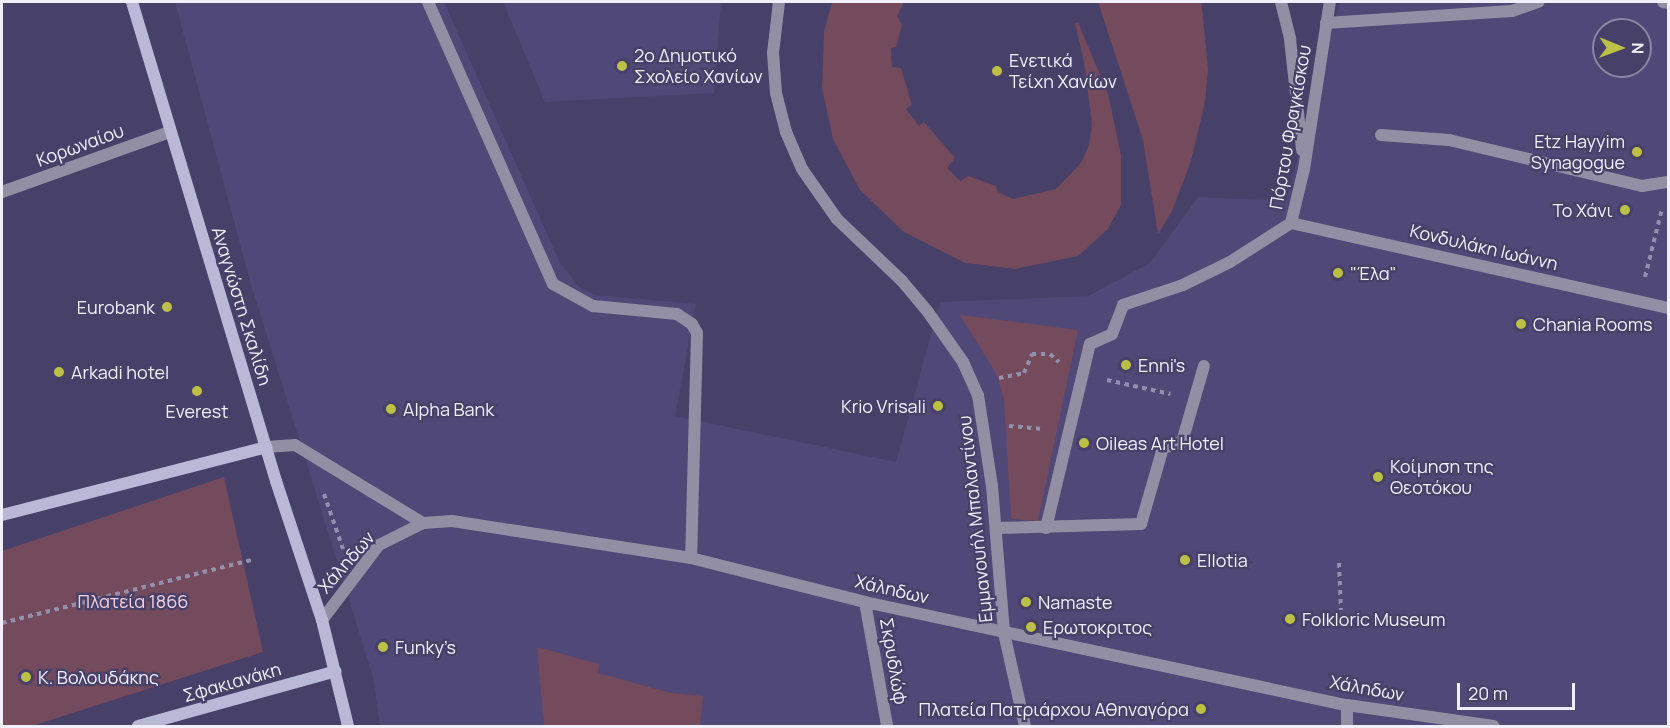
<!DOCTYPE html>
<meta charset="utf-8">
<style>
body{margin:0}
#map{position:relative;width:1670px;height:728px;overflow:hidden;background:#474068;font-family:Manrope,sans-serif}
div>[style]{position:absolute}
.built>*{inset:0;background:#504876}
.green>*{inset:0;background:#744a5d}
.path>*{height:4px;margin-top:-2px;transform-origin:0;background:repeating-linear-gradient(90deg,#948fac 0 4.5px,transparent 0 9px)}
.lane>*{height:12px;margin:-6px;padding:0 6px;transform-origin:6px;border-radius:6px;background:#928fa4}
.street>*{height:12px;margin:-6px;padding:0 6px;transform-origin:6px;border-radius:6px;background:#928fa4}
.secondary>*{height:12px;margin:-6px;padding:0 6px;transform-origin:6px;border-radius:6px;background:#bbb7d7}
.dots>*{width:16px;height:16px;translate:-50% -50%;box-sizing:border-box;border:3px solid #474068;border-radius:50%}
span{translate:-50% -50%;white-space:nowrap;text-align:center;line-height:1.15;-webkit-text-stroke:4.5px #474068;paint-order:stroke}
.poi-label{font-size:18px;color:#f1effe}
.left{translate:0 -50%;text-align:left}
.right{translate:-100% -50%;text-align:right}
.street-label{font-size:18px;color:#f1effe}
.park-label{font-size:18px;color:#f4d1df}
.frame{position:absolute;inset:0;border:3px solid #f1effe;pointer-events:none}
.north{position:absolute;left:1592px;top:18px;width:60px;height:60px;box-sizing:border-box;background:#474068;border:2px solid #8b86a4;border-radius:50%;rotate:91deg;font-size:16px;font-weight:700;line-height:24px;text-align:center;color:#f1effe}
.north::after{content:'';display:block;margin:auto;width:21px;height:27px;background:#bcc044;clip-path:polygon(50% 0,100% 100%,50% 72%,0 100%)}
.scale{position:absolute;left:1457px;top:683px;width:118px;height:27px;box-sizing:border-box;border:3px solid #f1effe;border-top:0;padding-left:8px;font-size:18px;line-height:21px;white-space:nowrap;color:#f1effe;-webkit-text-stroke:4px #474068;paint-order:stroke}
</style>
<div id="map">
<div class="built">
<i style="clip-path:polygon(evenodd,175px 2px,444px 2px,560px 263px,579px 287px,595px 295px,696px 304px,675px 416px,896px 462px,940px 302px,1088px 296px,1150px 263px,1198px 197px,1286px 201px,1340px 2px,1668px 2px,1668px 726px,380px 726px,373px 677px,250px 281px,175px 2px,1604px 30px,1640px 30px,1640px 66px,1604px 66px,1604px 30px)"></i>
<i style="clip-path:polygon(503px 2px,721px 2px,714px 93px,545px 102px)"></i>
</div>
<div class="green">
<i style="clip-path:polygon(832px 2px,904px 2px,897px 16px,902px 25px,896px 47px,891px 48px,892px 67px,901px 68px,912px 105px,906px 109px,919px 126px,924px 122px,955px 158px,947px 168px,960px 181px,968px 176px,996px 186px,998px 192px,1013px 199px,1056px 189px,1081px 163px,1089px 145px,1092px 124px,1084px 62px,1075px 23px,1078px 22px,1108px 94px,1121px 155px,1121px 205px,1108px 229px,1078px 256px,1015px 269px,965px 263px,904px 232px,860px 190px,833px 139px,822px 88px,824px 32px)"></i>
<i style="clip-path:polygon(1098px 2px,1201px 2px,1202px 8px,1208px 69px,1205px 102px,1191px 161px,1172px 211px,1158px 234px,1143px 140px)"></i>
<i style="clip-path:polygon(960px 315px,1078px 330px,1038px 521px,1011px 519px,1004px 400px,997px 375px)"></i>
<i style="clip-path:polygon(224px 477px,263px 652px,32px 726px,2px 726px,2px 551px)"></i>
<i style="clip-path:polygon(537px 647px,599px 664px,598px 673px,671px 693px,703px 696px,700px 726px,544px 726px)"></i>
</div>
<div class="path">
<i style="left:1645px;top:277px;width:70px;rotate:-76deg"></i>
<i style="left:999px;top:378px;width:25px;rotate:-11deg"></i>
<i style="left:1024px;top:373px;width:21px;rotate:-67deg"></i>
<i style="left:1032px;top:354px;width:18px"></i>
<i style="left:1050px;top:354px;width:12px;rotate:42deg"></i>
<i style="left:1107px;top:380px;width:65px;rotate:12.5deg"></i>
<i style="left:1009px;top:426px;width:34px;rotate:5deg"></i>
<i style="left:324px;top:494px;width:58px;rotate:70.9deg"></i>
<i style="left:1339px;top:563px;width:47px;rotate:87.6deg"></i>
<i style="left:2px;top:623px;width:257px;rotate:-14.2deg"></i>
</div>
<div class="lane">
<i style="left:677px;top:314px;width:18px;rotate:34deg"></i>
<i style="left:692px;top:324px;width:10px;rotate:61deg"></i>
<i style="left:697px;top:333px;width:225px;rotate:91.5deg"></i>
</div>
<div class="street">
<i style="left:428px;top:2px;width:308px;rotate:66.1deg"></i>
<i style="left:553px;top:284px;width:46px;rotate:28.8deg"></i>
<i style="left:593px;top:306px;width:84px;rotate:5.4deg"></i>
<i style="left:779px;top:2px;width:51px;rotate:96.7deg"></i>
<i style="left:773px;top:53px;width:40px;rotate:85.7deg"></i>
<i style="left:776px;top:93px;width:40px;rotate:75.6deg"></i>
<i style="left:786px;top:132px;width:40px;rotate:66.6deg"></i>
<i style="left:802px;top:169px;width:61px;rotate:55deg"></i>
<i style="left:837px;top:219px;width:90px;rotate:43.6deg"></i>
<i style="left:902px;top:281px;width:40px;rotate:50deg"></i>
<i style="left:928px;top:312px;width:61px;rotate:55deg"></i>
<i style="left:963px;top:362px;width:36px;rotate:66deg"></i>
<i style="left:978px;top:395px;width:92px;rotate:81.3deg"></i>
<i style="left:992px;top:486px;width:147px;rotate:85.3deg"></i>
<i style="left:1004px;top:633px;width:95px;rotate:77.3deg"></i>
<i style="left:1281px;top:2px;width:38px;rotate:76deg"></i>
<i style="left:1290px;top:39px;width:112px;rotate:83.8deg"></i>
<i style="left:1663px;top:2px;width:5px;rotate:11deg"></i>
<i style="left:1326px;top:23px;width:186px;rotate:-3.7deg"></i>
<i style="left:1512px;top:11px;width:28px;rotate:-19deg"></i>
<i style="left:1381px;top:135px;width:68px;rotate:4.2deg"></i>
<i style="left:1449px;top:140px;width:198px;rotate:13.4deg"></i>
<i style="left:1642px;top:186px;width:26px;rotate:-9deg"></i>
<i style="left:2px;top:192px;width:178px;rotate:-19.7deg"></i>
<i style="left:1291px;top:223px;width:386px;rotate:12.7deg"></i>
<i style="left:266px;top:447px;width:29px;rotate:-4deg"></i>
<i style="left:295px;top:445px;width:150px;rotate:31.4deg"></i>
<i style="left:996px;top:528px;width:145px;rotate:-1.6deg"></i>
<i style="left:1141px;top:524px;width:79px;rotate:-73.9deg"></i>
<i style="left:1163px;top:448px;width:20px;rotate:-18deg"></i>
<i style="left:1182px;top:442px;width:79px;rotate:-73.9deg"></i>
<i style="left:1046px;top:528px;width:189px;rotate:-76.6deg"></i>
<i style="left:1090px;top:344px;width:24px;rotate:-24deg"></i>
<i style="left:1112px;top:334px;width:31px;rotate:-69deg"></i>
<i style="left:1123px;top:305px;width:63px;rotate:-18.4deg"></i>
<i style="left:1183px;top:285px;width:52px;rotate:-26.1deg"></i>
<i style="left:1230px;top:262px;width:72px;rotate:-32.6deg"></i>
<i style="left:1291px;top:223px;width:56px;rotate:-76.5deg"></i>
<i style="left:1304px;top:169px;width:169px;rotate:-81.2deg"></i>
<i style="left:865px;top:602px;width:126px;rotate:79.9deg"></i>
<i style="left:322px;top:620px;width:94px;rotate:-52.8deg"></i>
<i style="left:379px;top:545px;width:49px;rotate:-26.6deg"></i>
<i style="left:423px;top:523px;width:29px;rotate:-4deg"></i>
<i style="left:452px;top:521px;width:242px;rotate:8.8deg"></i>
<i style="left:691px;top:558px;width:179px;rotate:14.2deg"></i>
<i style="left:865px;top:602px;width:493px;rotate:12.1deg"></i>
<i style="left:1347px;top:705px;width:148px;rotate:8.1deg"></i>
<i style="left:1347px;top:705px;width:21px;rotate:90deg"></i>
</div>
<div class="secondary">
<i style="left:132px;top:2px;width:500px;rotate:73.27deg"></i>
<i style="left:276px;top:481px;width:146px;rotate:71.7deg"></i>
<i style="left:322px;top:620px;width:109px;rotate:76.2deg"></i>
<i style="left:2px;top:515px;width:273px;rotate:-14.4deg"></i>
<i style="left:138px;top:726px;width:205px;rotate:-15.5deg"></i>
</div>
<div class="dots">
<i style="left:622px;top:66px;background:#bcc044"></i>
<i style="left:997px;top:71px;background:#bcc044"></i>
<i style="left:1637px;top:152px;background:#bcc044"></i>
<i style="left:1625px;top:210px;background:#bcc044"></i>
<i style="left:1338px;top:273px;background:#bcc044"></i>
<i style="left:167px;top:307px;background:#bcc044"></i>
<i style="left:1521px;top:324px;background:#bcc044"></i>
<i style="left:1126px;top:365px;background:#bcc044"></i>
<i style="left:59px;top:372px;background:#bcc044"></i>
<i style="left:197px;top:391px;background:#bcc044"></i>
<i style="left:938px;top:406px;background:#bcc044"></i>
<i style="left:391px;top:409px;background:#bcc044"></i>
<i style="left:1084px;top:443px;background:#bcc044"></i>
<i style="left:1378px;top:477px;background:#bcc044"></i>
<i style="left:1185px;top:560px;background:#bcc044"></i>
<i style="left:1026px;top:602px;background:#bcc044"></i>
<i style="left:1290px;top:619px;background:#bcc044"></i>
<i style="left:1031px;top:627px;background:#bcc044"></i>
<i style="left:383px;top:647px;background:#bcc044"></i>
<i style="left:26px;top:677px;background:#bcc044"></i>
<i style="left:1201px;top:709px;background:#bcc044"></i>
</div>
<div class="poi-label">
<span class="left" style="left:634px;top:66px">2ο Δημοτικό<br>Σχολείο Χανίων</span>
<span class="left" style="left:1009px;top:71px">Ενετικά<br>Τείχη Χανίων</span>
<span class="right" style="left:1625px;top:152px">Etz Hayyim<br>Synagogue</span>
<span class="right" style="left:1613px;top:210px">Το Χάνι</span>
<span class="left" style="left:1350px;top:273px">"Έλα"</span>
<span class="right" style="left:155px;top:307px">Eurobank</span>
<span class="left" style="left:1533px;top:324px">Chania Rooms</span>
<span class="left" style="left:1138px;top:365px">Enni's</span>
<span class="left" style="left:71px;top:372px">Arkadi hotel</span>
<span class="right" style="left:926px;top:406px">Krio Vrisali</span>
<span class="left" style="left:403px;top:409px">Alpha Bank</span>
<span style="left:197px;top:411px">Everest</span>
<span class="left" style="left:1096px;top:443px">Oileas Art Hotel</span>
<span class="left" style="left:1390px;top:477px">Κοίμηση της<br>Θεοτόκου</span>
<span class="left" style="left:1197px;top:560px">Ellotia</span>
<span class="left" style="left:1038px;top:602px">Namaste</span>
<span class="left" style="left:1302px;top:619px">Folkloric Museum</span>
<span class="left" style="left:1043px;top:627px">Ερωτοκριτος</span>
<span class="left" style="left:395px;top:647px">Funky’s</span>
<span class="left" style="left:38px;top:677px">Κ. Βολουδάκης</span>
<span class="right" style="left:1189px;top:709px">Πλατεία Πατριάρχου Αθηναγόρα</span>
</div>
<div class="street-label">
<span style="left:1290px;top:127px;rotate:-80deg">Πόρτου Φραγκίσκου</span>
<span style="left:80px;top:145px;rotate:-20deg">Κορωναίου</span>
<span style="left:1484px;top:247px;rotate:13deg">Κονδυλάκη Ιωάννη</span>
<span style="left:242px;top:306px;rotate:73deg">Αναγνώστη Σκαλίδη</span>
<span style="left:975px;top:519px;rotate:-96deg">Εμμανουήλ Μπαλαντίνου</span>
<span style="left:346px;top:562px;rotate:-49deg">Χάληδων</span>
<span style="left:892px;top:589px;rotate:13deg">Χάληδων</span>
<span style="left:894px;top:661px;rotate:80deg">Σκρυδλώφ</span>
<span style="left:232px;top:682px;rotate:-16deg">Σφακιανάκη</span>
<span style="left:1367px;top:688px;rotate:10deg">Χάληδων</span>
</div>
<div class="park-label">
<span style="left:133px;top:601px">Πλατεία 1866</span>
</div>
<div class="frame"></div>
<div class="north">N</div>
<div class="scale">20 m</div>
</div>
